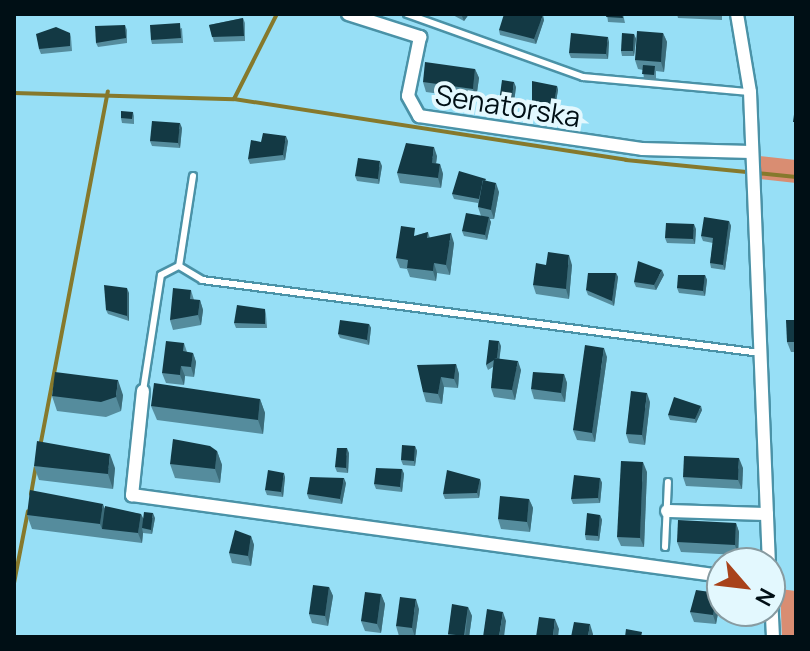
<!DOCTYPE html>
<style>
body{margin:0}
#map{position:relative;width:810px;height:651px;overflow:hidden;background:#97dff6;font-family:Manrope,sans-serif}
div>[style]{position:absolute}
.green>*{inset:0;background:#d98d72}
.stream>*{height:4px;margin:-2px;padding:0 2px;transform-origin:2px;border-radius:2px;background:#86792c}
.roads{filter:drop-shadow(2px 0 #4a92a7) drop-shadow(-2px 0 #4a92a7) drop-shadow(0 2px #4a92a7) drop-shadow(0 -2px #4a92a7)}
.service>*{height:6px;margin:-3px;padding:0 3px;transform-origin:3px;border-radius:3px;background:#fff}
.minor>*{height:12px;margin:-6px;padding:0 6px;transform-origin:6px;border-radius:6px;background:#fff}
.wall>*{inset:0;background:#558c9d}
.shaded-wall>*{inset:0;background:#3b6b79}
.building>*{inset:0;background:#133944}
span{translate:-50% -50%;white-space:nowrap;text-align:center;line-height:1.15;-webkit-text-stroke:8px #e3f8fe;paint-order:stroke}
.street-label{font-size:28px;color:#000f15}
.frame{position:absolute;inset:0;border:16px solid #000f15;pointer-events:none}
.north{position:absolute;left:706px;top:547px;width:80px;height:80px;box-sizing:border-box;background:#e3f8fe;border:2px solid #889ba1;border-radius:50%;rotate:118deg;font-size:22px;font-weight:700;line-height:32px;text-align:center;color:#000f15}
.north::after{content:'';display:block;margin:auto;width:28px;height:36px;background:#a8421a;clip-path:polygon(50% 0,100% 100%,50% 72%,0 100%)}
</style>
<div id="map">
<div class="green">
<i style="clip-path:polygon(759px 156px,796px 160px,796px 183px,760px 179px)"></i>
<i style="clip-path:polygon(780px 589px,796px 591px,796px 637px,782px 637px)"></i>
</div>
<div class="stream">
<i style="left:14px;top:93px;width:220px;rotate:1.6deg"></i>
<i style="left:234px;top:99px;width:397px;rotate:8.8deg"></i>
<i style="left:626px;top:160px;width:171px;rotate:5.7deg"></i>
<i style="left:234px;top:99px;width:95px;rotate:-63.2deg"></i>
<i style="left:40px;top:447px;width:362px;rotate:-79.2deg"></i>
<i style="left:31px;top:494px;width:27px;rotate:-80deg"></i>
<i style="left:14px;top:583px;width:73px;rotate:-79deg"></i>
</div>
<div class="roads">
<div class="service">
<i style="left:407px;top:14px;width:187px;rotate:19.7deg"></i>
<i style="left:583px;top:77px;width:167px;rotate:5.2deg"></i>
<i style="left:193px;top:176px;width:91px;rotate:98.8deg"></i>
<i style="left:179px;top:266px;width:27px;rotate:31deg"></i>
<i style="left:202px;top:280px;width:563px;rotate:7.45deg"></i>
<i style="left:143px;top:391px;width:117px;rotate:-81.2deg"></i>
<i style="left:161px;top:275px;width:20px;rotate:-27deg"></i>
<i style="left:665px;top:547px;width:65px;rotate:-87.4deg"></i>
</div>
<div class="minor">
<i style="left:348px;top:14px;width:76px;rotate:17.7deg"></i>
<i style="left:420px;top:37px;width:60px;rotate:101.5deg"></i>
<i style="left:408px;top:96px;width:23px;rotate:61deg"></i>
<i style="left:419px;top:116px;width:225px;rotate:8.4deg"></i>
<i style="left:642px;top:149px;width:109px;rotate:1.6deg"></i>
<i style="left:737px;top:14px;width:79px;rotate:80.5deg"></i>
<i style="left:750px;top:92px;width:471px;rotate:87.7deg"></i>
<i style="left:143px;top:391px;width:105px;rotate:96deg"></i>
<i style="left:132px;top:495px;width:596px;rotate:7.82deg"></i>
<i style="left:667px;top:511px;width:100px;rotate:1.7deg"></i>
<i style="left:770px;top:576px;width:61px;rotate:87.2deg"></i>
</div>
</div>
<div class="wall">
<i style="clip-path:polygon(451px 14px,469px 14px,464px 21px)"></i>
<i style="clip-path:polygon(607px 14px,623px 14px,625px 23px,608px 22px)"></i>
<i style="clip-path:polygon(677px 14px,722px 14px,722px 20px,678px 18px)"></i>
<i style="clip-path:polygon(243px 18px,245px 23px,245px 41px,214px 42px,209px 25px)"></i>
<i style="clip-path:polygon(544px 20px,536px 44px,500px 35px,499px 30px)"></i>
<i style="clip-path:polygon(125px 25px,127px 30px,127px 43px,98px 47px,96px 43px)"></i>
<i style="clip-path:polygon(182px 28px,183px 43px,152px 44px,151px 40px)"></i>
<i style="clip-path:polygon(70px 33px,71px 37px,72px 51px,41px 54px,39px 49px)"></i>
<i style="clip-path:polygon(663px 33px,667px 42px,664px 72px,656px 71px,656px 80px,644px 79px,643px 70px,638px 69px,635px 60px)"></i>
<i style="clip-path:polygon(634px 34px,636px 39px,634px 56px,622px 56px,621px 51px)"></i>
<i style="clip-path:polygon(609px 42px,608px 59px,571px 58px,569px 53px)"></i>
<i style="clip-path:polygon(475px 69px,479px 78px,476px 99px,426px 92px,423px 82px)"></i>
<i style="clip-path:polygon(557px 86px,558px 90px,554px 113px,534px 110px,532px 105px)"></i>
<i style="clip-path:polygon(516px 87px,512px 116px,500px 115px,498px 110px)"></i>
<i style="clip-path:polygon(133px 112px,134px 116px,134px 124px,122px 123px,121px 118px)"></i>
<i style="clip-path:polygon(182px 128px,180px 148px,152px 146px,150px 141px)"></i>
<i style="clip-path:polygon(288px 141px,285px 160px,250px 164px,248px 159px,261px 142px)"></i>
<i style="clip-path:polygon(437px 156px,436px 163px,440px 164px,443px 174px,441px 188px,400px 183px,397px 173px)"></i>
<i style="clip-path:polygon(382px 166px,379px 184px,357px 181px,355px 176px)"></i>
<i style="clip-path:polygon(486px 181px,499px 192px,494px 219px,489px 219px,491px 222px,487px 240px,464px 236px,462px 231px,481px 216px,478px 207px,478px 203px,454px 199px,452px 194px)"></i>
<i style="clip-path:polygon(729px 221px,731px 226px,725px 270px,711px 268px,710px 263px,713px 243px,703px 241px,701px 236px)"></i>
<i style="clip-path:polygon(696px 229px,695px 244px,667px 243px,665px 238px)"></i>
<i style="clip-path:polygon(428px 232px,430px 238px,454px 243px,450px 275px,437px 273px,436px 281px,410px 277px,407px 269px,400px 268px,396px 258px,418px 235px)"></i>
<i style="clip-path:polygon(546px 265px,572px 265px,569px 299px,536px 294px,533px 285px)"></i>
<i style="clip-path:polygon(616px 273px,618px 277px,614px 306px,588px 295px,586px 290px)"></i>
<i style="clip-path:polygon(664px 275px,656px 290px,636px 287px,634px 282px)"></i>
<i style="clip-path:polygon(705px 275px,707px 280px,705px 296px,679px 293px,677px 288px)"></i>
<i style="clip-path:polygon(191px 290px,194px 300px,200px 300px,203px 310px,201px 325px,173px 330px,170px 320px)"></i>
<i style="clip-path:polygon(129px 293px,129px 321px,108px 314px,106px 310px)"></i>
<i style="clip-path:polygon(265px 309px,266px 314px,267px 328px,236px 328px,234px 323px)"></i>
<i style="clip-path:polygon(796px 320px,796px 352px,791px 352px,787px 342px)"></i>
<i style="clip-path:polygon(369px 324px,371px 328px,369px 345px,340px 338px,338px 334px)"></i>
<i style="clip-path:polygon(184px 343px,187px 352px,193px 353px,196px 362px,194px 377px,185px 376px,184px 385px,166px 383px,162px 373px)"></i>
<i style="clip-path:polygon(501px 346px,499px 359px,521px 370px,515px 400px,494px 397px,491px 388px,493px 367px,488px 370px,486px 365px)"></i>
<i style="clip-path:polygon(607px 357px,595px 442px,577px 440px,573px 430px)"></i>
<i style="clip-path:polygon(456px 364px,459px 374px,458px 388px,444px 387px,442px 404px,426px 402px,423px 392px)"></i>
<i style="clip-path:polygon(564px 374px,567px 383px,565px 402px,534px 399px,531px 389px)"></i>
<i style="clip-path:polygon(123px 395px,121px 411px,106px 417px,57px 411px,52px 396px)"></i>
<i style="clip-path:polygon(260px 399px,265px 413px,263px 434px,157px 420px,151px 406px)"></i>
<i style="clip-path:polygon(650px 402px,645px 445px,629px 443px,626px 434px)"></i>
<i style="clip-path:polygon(702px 410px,696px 423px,670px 420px,668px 415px)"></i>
<i style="clip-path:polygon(415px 446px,417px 451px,415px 466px,403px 465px,401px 460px)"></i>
<i style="clip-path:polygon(217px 451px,222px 465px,220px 483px,175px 478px,170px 464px)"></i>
<i style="clip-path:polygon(349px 453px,348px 473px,337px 472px,335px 467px)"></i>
<i style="clip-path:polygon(34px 466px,115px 468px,113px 489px,39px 480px)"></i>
<i style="clip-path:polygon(743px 468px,742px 489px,686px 486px,683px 477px)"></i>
<i style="clip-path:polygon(402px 469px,404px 474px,402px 492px,376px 489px,374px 484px)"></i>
<i style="clip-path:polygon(647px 472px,644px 547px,621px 546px,617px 537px)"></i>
<i style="clip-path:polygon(285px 477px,283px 497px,267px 495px,265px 490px)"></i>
<i style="clip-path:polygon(600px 478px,602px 483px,600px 503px,573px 504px,571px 499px)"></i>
<i style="clip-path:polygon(480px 479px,481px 484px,479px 498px,445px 499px,443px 494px)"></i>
<i style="clip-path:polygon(346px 483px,342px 504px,309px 499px,307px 494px)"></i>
<i style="clip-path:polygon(529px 499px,533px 508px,530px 532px,501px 529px,498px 519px)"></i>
<i style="clip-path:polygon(105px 508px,141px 514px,143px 518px,155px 518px,152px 534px,143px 533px,142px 543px,32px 529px,27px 515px)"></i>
<i style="clip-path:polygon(600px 515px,602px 520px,599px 541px,586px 540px,585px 535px)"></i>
<i style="clip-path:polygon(736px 523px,739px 532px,738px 555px,681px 552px,677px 542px)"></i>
<i style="clip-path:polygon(251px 536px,254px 545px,251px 566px,232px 563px,229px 553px)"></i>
<i style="clip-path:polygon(329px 587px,333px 596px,328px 626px,312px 623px,309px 614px)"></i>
<i style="clip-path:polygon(381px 594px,385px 604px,381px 633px,365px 631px,361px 621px)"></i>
<i style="clip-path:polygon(720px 603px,716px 624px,694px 622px,690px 612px)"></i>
<i style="clip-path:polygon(468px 607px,472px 616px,469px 637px,449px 637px,448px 634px)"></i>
<i style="clip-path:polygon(419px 609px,415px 637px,399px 636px,396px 626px)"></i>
</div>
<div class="shaded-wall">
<i style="clip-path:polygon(464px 14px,469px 14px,464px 21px,462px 16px)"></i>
<i style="clip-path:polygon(543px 15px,544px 20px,536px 44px,534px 39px)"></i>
<i style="clip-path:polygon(663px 33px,667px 42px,664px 72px,661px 62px)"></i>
<i style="clip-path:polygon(634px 34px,636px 39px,634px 56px,633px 51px)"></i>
<i style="clip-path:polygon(608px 37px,609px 42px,608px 59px,606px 54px)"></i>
<i style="clip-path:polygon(475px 69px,479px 78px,476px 99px,473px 89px)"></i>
<i style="clip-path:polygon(514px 82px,516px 87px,512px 116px,510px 112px)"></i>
<i style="clip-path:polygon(557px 86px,558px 90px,554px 113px,553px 108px)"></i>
<i style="clip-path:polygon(180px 123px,182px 128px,180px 148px,178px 143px)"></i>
<i style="clip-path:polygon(286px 136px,288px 141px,285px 160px,283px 155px)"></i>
<i style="clip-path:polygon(434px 147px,437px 156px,435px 172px,432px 163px)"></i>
<i style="clip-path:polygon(380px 161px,382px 166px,379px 184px,378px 179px)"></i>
<i style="clip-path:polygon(440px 164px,443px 174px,441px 188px,438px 178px)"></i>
<i style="clip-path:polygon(496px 183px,499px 192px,494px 219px,491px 210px)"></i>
<i style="clip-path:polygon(489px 217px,491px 222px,487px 240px,485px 235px)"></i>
<i style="clip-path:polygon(729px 221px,731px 226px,725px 270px,723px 265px)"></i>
<i style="clip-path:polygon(694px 224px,696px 229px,695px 244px,693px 239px)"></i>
<i style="clip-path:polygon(451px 233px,454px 243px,450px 275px,446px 265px)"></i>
<i style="clip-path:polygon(569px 255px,572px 265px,569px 299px,566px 289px)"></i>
<i style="clip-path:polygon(434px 263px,437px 273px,436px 281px,433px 271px)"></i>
<i style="clip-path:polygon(662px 270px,664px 275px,656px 290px,654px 285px)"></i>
<i style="clip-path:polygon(616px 273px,618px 277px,614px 306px,612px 301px)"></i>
<i style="clip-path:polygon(705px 275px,707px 280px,705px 296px,703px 291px)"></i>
<i style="clip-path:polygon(127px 288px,129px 293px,129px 321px,127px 316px)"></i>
<i style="clip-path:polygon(200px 300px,203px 310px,201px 325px,198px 315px)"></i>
<i style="clip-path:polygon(369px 324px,371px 328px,369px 345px,367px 340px)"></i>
<i style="clip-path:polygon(499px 341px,501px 346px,499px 363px,497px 359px)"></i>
<i style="clip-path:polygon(604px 348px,607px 357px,595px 442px,592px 433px)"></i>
<i style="clip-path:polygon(193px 353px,196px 362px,194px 377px,191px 367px)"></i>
<i style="clip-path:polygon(518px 361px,521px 370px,515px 400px,512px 390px)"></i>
<i style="clip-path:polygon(456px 364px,459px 374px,458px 388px,454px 379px)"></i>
<i style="clip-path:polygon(181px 366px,185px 376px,184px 385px,180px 375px)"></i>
<i style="clip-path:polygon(564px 374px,567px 383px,565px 402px,561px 393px)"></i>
<i style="clip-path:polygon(441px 377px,444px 387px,442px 404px,438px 394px)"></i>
<i style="clip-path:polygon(118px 380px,123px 395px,121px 411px,116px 397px)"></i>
<i style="clip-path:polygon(647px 393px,650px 402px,645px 445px,642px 435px)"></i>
<i style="clip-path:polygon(260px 399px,265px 413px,263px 434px,258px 420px)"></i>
<i style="clip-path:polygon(701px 406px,702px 410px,696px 423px,695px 419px)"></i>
<i style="clip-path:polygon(415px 446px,417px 451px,415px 466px,414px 461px)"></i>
<i style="clip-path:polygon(347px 448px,349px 453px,348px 473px,346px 468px)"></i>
<i style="clip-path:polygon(217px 451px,222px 465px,220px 483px,215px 469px)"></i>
<i style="clip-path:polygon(110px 454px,115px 468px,113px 489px,108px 474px)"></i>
<i style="clip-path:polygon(739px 458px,743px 468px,742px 489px,738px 480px)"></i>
<i style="clip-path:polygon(643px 462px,647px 472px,644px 547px,640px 538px)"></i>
<i style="clip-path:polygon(402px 469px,404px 474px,402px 492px,400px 487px)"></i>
<i style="clip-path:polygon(284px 473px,285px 477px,283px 497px,281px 492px)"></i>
<i style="clip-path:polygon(344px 478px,346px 483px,342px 504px,340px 499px)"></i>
<i style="clip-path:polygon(600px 478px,602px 483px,600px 503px,598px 498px)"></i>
<i style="clip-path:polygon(480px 479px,481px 484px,479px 498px,477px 493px)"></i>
<i style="clip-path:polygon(529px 499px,533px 508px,530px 532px,527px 522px)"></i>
<i style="clip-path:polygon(103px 504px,108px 518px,102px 529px,100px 524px)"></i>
<i style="clip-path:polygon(153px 513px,155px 518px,152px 534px,151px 530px)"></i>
<i style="clip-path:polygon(141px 514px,145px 523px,142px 528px,143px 533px,142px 543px,138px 533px)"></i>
<i style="clip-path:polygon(600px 515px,602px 520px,599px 541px,598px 536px)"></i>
<i style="clip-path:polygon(736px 523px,739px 532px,738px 555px,735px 545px)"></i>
<i style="clip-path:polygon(251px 536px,254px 545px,251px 566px,248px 556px)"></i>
<i style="clip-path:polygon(329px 587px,333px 596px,328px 626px,325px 616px)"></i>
<i style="clip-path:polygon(717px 593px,720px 603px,716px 624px,713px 615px)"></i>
<i style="clip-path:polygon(381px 594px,385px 604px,381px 633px,377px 624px)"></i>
<i style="clip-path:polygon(416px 599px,419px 609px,415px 637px,412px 628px)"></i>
<i style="clip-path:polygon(468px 607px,472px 616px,469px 637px,465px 637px)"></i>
<i style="clip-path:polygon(503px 612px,506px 621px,504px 637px,499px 637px)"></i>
<i style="clip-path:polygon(555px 619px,559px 629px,558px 637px,553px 637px)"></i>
<i style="clip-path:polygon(590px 624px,593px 634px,593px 637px,588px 637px)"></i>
</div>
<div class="building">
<i style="clip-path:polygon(504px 14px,543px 15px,534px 39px,499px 30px)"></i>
<i style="clip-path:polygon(607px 14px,622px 14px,623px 18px,606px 17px)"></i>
<i style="clip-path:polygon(243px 18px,244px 36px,212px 37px,209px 25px)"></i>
<i style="clip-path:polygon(180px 23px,181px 38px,151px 40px,150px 25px)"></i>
<i style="clip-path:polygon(125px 25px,126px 38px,96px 43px,95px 26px)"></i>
<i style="clip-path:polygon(56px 27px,70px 33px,70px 46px,39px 49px,36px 34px)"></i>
<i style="clip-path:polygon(637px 31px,663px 33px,661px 62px,635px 60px)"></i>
<i style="clip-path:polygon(571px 33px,608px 37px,606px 54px,569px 53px)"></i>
<i style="clip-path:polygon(622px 33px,634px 34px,633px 51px,621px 51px)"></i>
<i style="clip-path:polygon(425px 62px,475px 69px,473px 89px,423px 82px)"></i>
<i style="clip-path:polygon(643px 65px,655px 66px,654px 75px,642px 74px)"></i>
<i style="clip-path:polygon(502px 80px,514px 82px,510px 112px,498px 110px)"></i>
<i style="clip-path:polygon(532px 81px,557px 86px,553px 108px,532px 105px)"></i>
<i style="clip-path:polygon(795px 107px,796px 107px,796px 122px,793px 122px)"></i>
<i style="clip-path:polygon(121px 111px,133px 112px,132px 119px,121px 118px)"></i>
<i style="clip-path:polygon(152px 121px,180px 123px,178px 143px,150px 141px)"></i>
<i style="clip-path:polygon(263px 133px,286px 136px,283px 155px,248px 159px,251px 140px,261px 142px)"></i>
<i style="clip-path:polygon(406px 143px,434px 147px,432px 163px,440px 164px,438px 178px,397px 173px)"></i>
<i style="clip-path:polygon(358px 158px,380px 161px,378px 179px,355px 176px)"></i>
<i style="clip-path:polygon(459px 171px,486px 179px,485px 181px,483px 180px,479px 199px,452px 194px)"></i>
<i style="clip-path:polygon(483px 180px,496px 183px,491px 210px,478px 207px)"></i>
<i style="clip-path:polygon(466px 213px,489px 217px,485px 235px,462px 231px)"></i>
<i style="clip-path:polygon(704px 217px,729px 221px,723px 265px,710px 263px,713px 238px,701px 236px)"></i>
<i style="clip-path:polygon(666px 223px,694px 224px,693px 239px,665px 238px)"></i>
<i style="clip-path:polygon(401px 226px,415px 228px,414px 236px,428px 232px,427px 238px,451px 233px,446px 265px,434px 263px,433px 271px,407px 268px,408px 260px,396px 258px)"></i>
<i style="clip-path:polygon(548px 252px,569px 255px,566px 289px,533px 285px,536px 263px,546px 265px)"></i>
<i style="clip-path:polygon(638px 261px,662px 270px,654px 285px,634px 282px)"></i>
<i style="clip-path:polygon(588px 273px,616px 273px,612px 301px,586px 290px)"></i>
<i style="clip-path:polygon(678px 275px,705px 275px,703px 291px,677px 288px)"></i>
<i style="clip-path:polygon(104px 285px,127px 288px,127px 316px,106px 310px)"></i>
<i style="clip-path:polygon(173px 288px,191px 290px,190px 299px,200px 300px,198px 315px,170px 320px)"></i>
<i style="clip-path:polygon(237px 305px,265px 309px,265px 324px,234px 323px)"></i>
<i style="clip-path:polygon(340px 320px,369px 324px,367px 340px,338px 334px)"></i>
<i style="clip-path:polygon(786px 320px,796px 320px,796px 342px,787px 342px)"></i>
<i style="clip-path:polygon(489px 340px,499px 341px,497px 358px,494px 358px,494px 360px,486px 365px)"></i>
<i style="clip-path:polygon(166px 341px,184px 343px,183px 351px,193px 353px,191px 367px,181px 366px,180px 375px,162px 373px)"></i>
<i style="clip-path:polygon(585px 345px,604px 348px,592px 433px,573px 430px)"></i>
<i style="clip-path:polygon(494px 358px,518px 361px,512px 390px,491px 388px)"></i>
<i style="clip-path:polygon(456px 364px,454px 379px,441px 377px,438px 394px,423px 392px,417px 365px)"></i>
<i style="clip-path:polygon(55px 372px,118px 380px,116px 397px,101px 402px,52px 396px)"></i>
<i style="clip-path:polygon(533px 372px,564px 374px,561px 393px,531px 389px)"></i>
<i style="clip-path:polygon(154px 383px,260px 399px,258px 420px,151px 406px)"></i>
<i style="clip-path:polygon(631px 391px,647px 393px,642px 435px,626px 434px)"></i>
<i style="clip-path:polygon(674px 397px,701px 406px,695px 419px,668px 415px)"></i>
<i style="clip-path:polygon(173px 439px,210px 446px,217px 451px,215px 469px,170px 464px)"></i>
<i style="clip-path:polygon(37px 441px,110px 454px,108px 474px,34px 466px)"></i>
<i style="clip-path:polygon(402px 445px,415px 446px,414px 461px,401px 460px)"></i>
<i style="clip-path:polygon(337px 448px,347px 448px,346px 468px,335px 467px)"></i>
<i style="clip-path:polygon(684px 456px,739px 458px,738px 480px,683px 477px)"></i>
<i style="clip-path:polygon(621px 461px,643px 462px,640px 538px,617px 537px)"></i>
<i style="clip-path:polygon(376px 468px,402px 469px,400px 487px,374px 484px)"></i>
<i style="clip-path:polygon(268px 470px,284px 473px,281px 492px,265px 490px)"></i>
<i style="clip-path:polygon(447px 470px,480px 479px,477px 493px,443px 494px)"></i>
<i style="clip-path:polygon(574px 475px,600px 478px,598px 498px,571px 499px)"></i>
<i style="clip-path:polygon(310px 477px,344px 478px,340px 499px,307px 494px)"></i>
<i style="clip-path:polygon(30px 490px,103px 504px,100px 524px,27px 515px)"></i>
<i style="clip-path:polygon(500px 496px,529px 499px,527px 522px,498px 519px)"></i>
<i style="clip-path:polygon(105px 506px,141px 514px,138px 533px,102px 529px)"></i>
<i style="clip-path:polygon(144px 512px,153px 513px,151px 530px,142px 528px)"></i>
<i style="clip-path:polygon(587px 513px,600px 515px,598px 536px,585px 535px)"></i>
<i style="clip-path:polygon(678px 520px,736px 523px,735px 545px,677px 542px)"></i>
<i style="clip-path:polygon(235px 530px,251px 536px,248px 556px,229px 553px)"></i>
<i style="clip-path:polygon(313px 585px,329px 587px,325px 616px,309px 614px)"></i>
<i style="clip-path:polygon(696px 590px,717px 593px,713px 615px,690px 612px)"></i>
<i style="clip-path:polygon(365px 592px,381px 594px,377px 624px,361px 621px)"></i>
<i style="clip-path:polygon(400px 597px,416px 599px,412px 628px,396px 626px)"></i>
<i style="clip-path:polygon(452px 604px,468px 607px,464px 636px,448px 634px)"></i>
<i style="clip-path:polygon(487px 609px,503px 612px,499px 637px,483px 637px)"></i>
<i style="clip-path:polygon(539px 617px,555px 619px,553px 637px,536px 637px)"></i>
<i style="clip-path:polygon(574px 622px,590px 624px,588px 637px,571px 637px)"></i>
<i style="clip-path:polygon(626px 629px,642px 632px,641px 637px,625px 637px)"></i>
</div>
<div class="street-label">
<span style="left:508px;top:105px;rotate:9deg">Senatorska</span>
</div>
<div class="frame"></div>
<div class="north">N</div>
</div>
